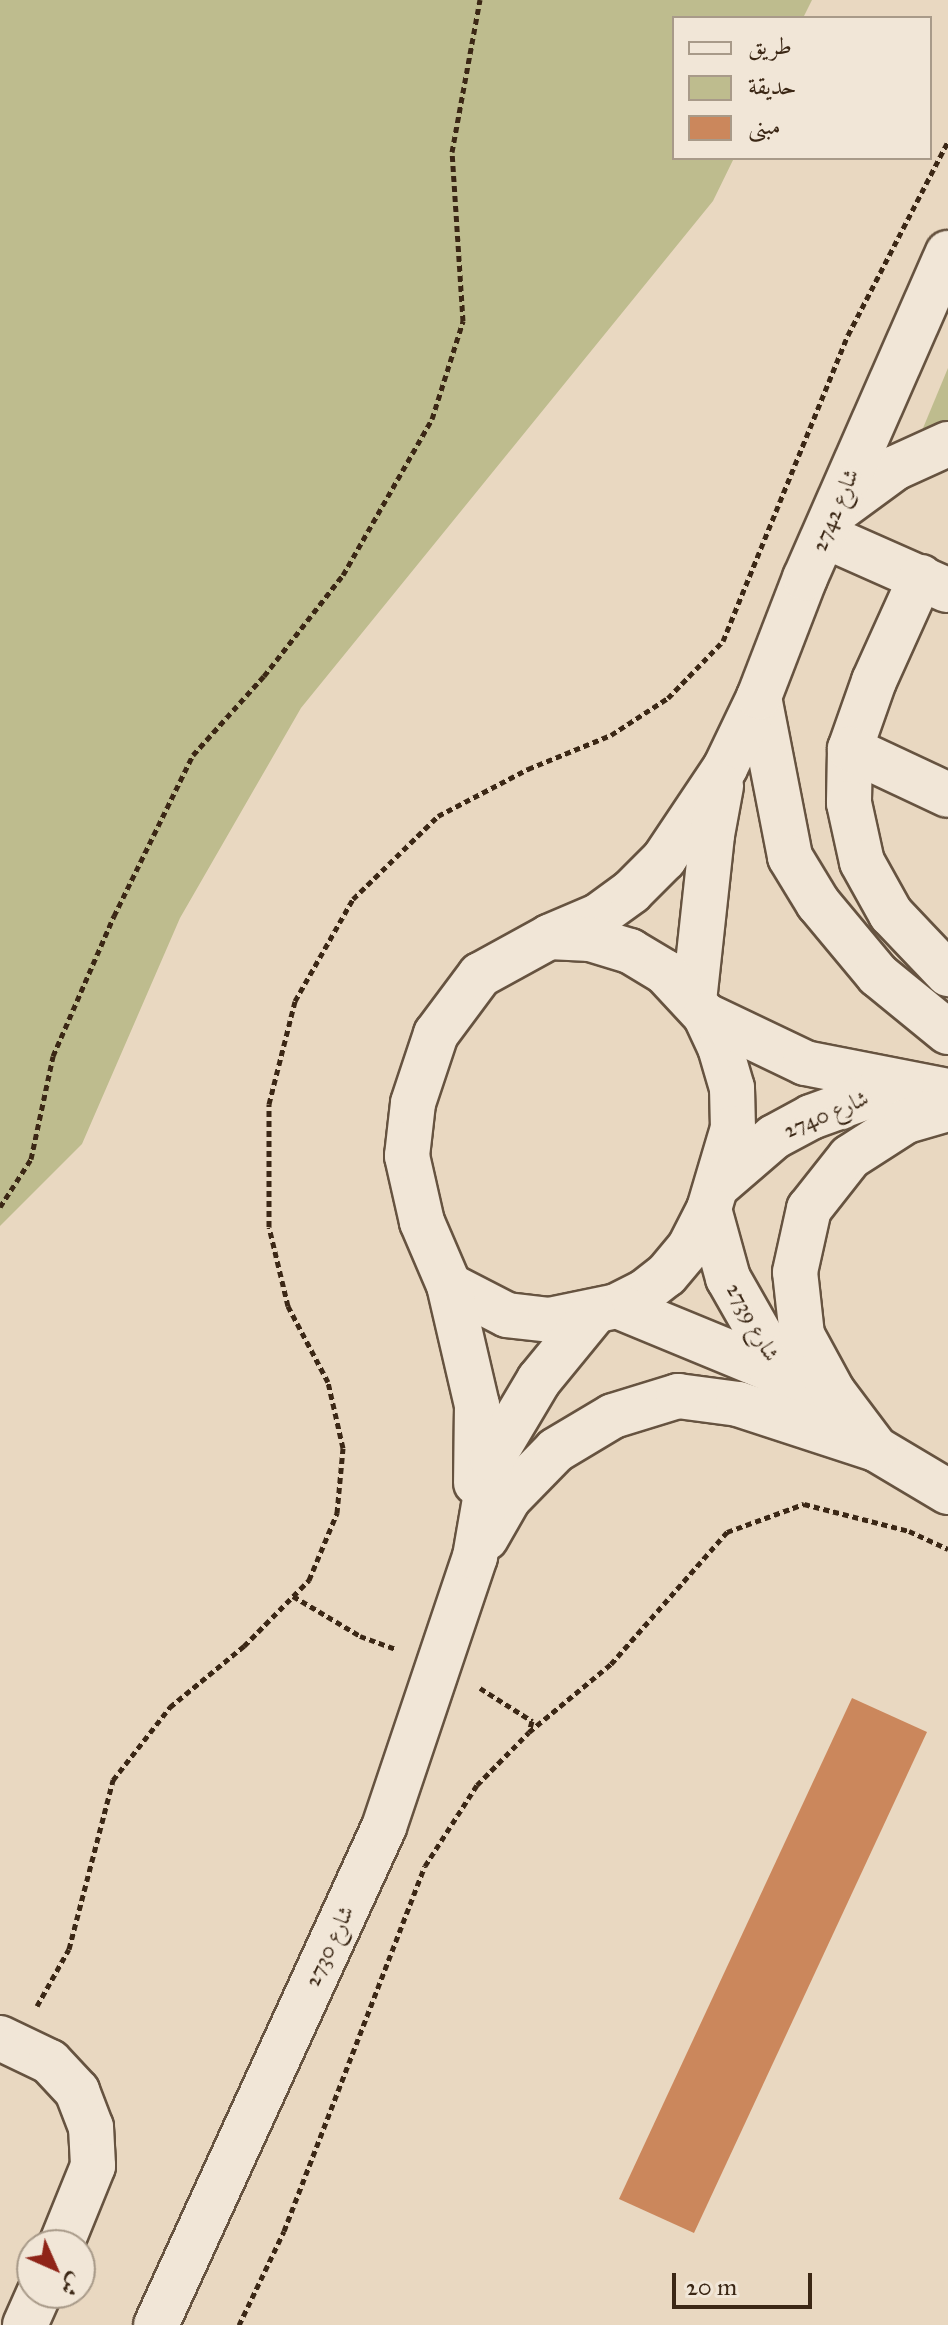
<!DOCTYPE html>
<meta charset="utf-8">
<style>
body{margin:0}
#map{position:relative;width:948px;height:2325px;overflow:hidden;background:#e9d8c1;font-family:"IM FELL Great Primer",Amiri,serif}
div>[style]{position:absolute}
.green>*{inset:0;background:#bebc8e}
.building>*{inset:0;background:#cb875c}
.path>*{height:5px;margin-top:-2.5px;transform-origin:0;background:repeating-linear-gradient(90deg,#3b2715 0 6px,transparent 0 10px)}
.roads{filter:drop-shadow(2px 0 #665340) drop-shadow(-2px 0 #665340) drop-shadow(0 2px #665340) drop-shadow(0 -2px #665340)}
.minor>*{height:44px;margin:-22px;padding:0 22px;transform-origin:22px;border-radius:22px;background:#f1e6d7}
span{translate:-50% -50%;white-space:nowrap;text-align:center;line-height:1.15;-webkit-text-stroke:8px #f1e6d7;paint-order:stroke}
.street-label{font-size:22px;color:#3b2715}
.legend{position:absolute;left:672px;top:16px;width:260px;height:144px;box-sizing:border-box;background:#f1e6d7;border:2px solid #a89a89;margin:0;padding:10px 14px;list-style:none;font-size:24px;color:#3b2715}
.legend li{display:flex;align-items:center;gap:16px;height:40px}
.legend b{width:40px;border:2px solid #a89a89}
.north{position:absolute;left:16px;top:2229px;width:80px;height:80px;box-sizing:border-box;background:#f1e6d7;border:2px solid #a89a89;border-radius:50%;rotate:135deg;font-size:22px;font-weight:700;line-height:32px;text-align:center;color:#3b2715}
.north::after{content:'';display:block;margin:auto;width:28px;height:36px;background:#8f2418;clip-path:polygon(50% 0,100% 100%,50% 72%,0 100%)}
.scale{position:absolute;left:672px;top:2273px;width:140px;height:36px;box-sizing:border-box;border:4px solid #3b2715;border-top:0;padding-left:10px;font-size:24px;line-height:28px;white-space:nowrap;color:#3b2715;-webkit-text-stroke:6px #f1e6d7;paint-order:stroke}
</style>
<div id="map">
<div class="green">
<i style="clip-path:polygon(0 0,812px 0,803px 18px,674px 18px,674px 158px,734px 158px,713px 201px,301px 708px,180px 918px,82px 1144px,0 1226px)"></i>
<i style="clip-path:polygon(948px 368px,948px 432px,916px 445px)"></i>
</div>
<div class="building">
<i style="clip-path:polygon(852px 1698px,927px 1732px,694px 2233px,619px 2199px)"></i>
</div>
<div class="path">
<i style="left:0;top:1207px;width:57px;rotate:-57.1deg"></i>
<i style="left:31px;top:1159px;width:105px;rotate:-77.9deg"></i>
<i style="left:53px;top:1056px;width:153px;rotate:-66.5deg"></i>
<i style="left:114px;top:916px;width:179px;rotate:-63.9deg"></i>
<i style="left:193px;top:755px;width:106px;rotate:-48.1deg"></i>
<i style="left:264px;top:676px;width:128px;rotate:-52deg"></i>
<i style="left:343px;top:575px;width:180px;rotate:-60.3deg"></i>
<i style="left:432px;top:419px;width:103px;rotate:-72.4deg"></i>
<i style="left:463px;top:321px;width:169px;rotate:-93.7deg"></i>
<i style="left:452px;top:152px;width:155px;rotate:-79.6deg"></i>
<i style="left:293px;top:1596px;width:78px;rotate:30.8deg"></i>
<i style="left:360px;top:1636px;width:37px;rotate:20deg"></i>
<i style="left:480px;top:1688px;width:62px;rotate:32.4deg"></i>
<i style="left:532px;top:1721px;width:11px;rotate:105deg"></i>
<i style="left:37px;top:2006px;width:65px;rotate:-60.7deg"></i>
<i style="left:69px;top:1949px;width:175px;rotate:-75.4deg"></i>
<i style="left:113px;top:1780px;width:93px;rotate:-52deg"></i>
<i style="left:170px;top:1707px;width:96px;rotate:-39.5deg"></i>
<i style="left:244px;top:1646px;width:93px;rotate:-45.4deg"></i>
<i style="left:309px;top:1580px;width:73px;rotate:-67.3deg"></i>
<i style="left:337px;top:1513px;width:65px;rotate:-84.7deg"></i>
<i style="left:343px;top:1448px;width:68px;rotate:-102.8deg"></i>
<i style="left:328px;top:1382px;width:86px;rotate:-117.8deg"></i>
<i style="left:288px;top:1306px;width:81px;rotate:-103.5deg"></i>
<i style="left:269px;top:1227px;width:123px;rotate:-90deg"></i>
<i style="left:269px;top:1104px;width:106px;rotate:-75.8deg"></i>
<i style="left:295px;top:1001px;width:117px;rotate:-60.4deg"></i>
<i style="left:353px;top:899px;width:119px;rotate:-44.3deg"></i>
<i style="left:438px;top:816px;width:102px;rotate:-27.6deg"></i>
<i style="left:528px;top:769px;width:90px;rotate:-22.3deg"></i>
<i style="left:611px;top:735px;width:68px;rotate:-33deg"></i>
<i style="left:668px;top:698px;width:79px;rotate:-46deg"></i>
<i style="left:723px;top:641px;width:331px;rotate:-67.8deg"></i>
<i style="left:848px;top:335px;width:218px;rotate:-62.7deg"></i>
<i style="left:239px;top:2325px;width:104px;rotate:-64.4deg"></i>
<i style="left:284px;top:2231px;width:391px;rotate:-68.9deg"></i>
<i style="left:425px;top:1866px;width:96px;rotate:-57.3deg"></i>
<i style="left:477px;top:1785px;width:74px;rotate:-45.5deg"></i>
<i style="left:529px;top:1732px;width:107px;rotate:-39.7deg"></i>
<i style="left:611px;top:1664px;width:176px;rotate:-48.7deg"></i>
<i style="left:727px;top:1532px;width:82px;rotate:-20deg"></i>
<i style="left:804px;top:1504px;width:108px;rotate:14.4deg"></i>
<i style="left:909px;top:1531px;width:43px;rotate:24.8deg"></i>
</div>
<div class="roads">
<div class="minor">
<i style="left:835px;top:512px;width:74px;rotate:-36.3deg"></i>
<i style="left:895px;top:468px;width:58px;rotate:-24.4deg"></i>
<i style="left:825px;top:536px;width:133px;rotate:23.9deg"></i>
<i style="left:921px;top:577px;width:114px;rotate:114.3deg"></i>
<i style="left:874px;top:681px;width:72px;rotate:109.4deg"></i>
<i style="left:850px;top:749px;width:54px;rotate:91.1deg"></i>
<i style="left:849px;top:803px;width:60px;rotate:77.6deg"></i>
<i style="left:862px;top:862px;width:60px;rotate:60.9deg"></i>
<i style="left:891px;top:914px;width:83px;rotate:46.5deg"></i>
<i style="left:759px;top:697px;width:163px;rotate:79deg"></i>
<i style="left:790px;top:857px;width:54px;rotate:58.7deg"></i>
<i style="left:818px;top:903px;width:94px;rotate:50.2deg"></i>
<i style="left:878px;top:975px;width:90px;rotate:39.2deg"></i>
<i style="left:850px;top:749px;width:108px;rotate:25.1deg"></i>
<i style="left:551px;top:936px;width:51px;rotate:-23.1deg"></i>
<i style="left:598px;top:916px;width:41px;rotate:-36deg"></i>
<i style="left:631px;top:892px;width:47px;rotate:-45deg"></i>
<i style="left:664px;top:859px;width:110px;rotate:-56.2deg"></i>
<i style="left:725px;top:768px;width:79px;rotate:-64.4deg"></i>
<i style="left:759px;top:697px;width:128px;rotate:-68.9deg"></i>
<i style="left:805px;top:578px;width:355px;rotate:-66.3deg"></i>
<i style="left:694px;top:1001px;width:167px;rotate:-83.8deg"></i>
<i style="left:712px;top:835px;width:50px;rotate:-79.6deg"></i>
<i style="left:705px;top:1015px;width:35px;rotate:65deg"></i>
<i style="left:720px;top:1047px;width:43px;rotate:73.7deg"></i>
<i style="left:732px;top:1088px;width:40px;rotate:88.6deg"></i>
<i style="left:733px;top:1128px;width:84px;rotate:106.5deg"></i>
<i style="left:709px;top:1209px;width:44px;rotate:117.1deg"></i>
<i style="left:689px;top:1248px;width:35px;rotate:130deg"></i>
<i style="left:666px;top:1275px;width:28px;rotate:142deg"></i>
<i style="left:644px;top:1292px;width:30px;rotate:153deg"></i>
<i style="left:617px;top:1306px;width:68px;rotate:168.2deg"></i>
<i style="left:550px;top:1320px;width:43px;rotate:-173.4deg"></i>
<i style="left:507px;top:1315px;width:65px;rotate:-152.7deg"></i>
<i style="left:449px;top:1285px;width:69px;rotate:-113.2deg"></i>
<i style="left:422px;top:1222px;width:68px;rotate:-102.8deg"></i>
<i style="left:407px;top:1156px;width:53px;rotate:-83.5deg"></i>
<i style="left:413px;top:1103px;width:73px;rotate:-71.6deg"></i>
<i style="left:436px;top:1034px;width:74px;rotate:-53.3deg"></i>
<i style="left:480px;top:975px;width:79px;rotate:-28.8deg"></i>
<i style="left:549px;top:937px;width:41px;rotate:2.8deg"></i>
<i style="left:590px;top:939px;width:42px;rotate:16.7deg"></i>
<i style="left:630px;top:951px;width:41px;rotate:31deg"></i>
<i style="left:665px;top:972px;width:59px;rotate:47.1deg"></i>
<i style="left:705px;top:1015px;width:111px;rotate:25.6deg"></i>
<i style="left:805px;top:1063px;width:146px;rotate:11.1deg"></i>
<i style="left:717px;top:1186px;width:75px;rotate:-40.7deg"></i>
<i style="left:774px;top:1137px;width:42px;rotate:-28.4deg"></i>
<i style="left:811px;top:1117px;width:97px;rotate:-19.9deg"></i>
<i style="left:709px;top:1209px;width:72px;rotate:74.6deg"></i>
<i style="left:728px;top:1278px;width:117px;rotate:60.4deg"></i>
<i style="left:449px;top:1285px;width:123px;rotate:76.9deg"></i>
<i style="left:477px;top:1405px;width:78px;rotate:90.7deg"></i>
<i style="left:617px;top:1306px;width:165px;rotate:22.4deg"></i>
<i style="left:770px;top:1369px;width:133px;rotate:37deg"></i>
<i style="left:876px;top:1449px;width:84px;rotate:30.8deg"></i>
<i style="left:876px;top:1449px;width:71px;rotate:-127deg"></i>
<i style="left:833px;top:1392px;width:65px;rotate:-118.5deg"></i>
<i style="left:802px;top:1335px;width:63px;rotate:-96.3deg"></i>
<i style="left:795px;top:1272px;width:65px;rotate:-77.5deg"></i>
<i style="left:809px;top:1209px;width:66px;rotate:-51.7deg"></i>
<i style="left:850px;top:1157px;width:67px;rotate:-32.7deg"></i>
<i style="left:906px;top:1121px;width:44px;rotate:-15.9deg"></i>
<i style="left:486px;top:1538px;width:46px;rotate:-60.1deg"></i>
<i style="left:509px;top:1498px;width:67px;rotate:-45.6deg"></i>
<i style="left:556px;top:1450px;width:66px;rotate:-30.8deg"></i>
<i style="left:613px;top:1416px;width:68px;rotate:-17.1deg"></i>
<i style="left:678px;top:1396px;width:61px;rotate:7.6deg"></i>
<i style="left:738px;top:1404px;width:145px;rotate:18.1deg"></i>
<i style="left:0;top:2038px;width:55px;rotate:25.6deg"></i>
<i style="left:50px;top:2062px;width:40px;rotate:47deg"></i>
<i style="left:77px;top:2091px;width:39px;rotate:69deg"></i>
<i style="left:91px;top:2127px;width:39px;rotate:87deg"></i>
<i style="left:93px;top:2166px;width:85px;rotate:112.1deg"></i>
<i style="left:25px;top:2325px;width:35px;rotate:-66deg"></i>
<i style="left:156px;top:2325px;width:548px;rotate:-65.4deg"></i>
<i style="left:384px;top:1827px;width:285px;rotate:-71.4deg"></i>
<i style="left:475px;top:1557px;width:99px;rotate:-80.2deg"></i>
<i style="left:492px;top:1459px;width:92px;rotate:-59.3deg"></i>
<i style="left:539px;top:1380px;width:85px;rotate:-50.7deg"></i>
</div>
</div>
<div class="street-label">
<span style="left:835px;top:510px;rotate:-67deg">شارع 2742</span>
<span style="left:826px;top:1114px;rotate:-23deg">شارع 2740</span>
<span style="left:753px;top:1322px;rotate:61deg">شارع 2739</span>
<span style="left:329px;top:1946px;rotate:-65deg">شارع 2730</span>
</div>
<ul class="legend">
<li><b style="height:10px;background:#f1e6d7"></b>طريق</li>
<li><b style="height:22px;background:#bebc8e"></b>حديقة</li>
<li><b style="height:22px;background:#cb875c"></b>مبنى</li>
</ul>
<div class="north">ش</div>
<div class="scale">20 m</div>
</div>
